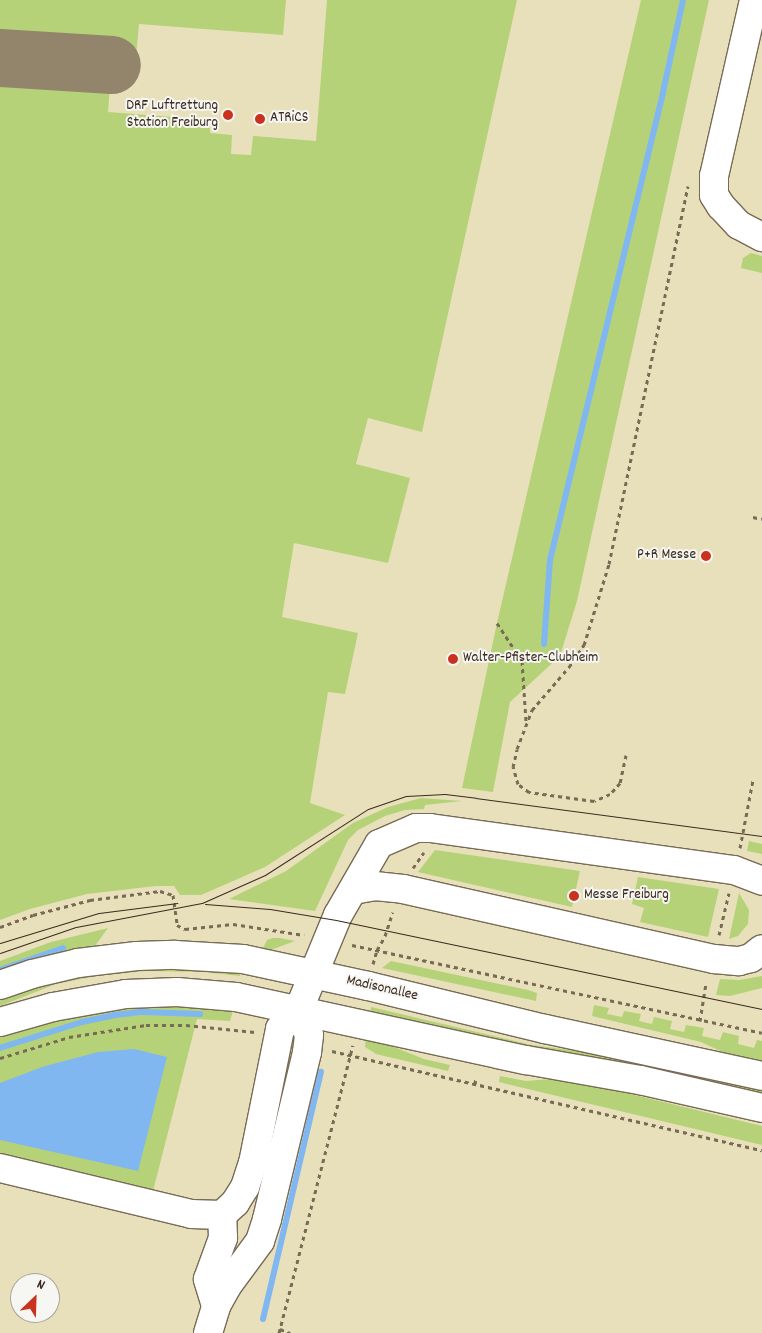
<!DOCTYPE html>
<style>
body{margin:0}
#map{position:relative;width:762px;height:1333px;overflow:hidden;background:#e8e0bb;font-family:Dekko,sans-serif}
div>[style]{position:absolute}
.green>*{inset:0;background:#b5d278}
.water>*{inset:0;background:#80b7f0}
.stream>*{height:6px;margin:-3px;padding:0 3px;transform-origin:3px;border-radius:3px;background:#80b7f0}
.taxiway>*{height:58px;margin:-29px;padding:0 29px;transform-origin:29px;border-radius:29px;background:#92856c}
.path>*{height:3px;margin-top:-1.5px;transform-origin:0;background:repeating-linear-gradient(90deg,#786a55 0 4px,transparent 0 8px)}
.roads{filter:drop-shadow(1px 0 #786a55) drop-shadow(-1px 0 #786a55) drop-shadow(0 1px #786a55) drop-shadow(0 -1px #786a55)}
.minor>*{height:28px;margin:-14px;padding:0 14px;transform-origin:14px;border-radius:14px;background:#fff}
.major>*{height:28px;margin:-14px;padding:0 14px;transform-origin:14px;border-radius:14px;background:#fff}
.tram>*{height:1px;margin:-0.5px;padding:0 0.5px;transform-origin:0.5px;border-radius:0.5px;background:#3b2a1e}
.dots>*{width:14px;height:14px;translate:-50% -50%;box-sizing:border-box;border:2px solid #f6f6f2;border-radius:50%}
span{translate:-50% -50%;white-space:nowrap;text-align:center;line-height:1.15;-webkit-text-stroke:4px #f6f6f2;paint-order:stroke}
.poi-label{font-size:15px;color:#3b2a1e}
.right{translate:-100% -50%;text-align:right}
.left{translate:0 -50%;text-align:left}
.street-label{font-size:15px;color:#3b2a1e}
.north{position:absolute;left:10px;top:1273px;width:50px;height:50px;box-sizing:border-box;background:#f6f6f2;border:1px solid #aba49d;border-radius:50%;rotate:24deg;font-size:14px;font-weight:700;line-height:20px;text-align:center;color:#3b2a1e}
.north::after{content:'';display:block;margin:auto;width:18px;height:22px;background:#c8321e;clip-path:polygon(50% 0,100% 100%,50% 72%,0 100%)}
</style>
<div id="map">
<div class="green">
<i style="clip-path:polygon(0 0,286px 0,283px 35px,139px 24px,136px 57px,0 47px)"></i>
<i style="clip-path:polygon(327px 0,517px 0,422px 432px,368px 418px,356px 464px,410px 478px,388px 563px,294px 543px,282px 617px,358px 633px,345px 694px,328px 692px,310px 803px,345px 815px,265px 867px,201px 895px,180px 895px,174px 886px,156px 886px,87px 894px,30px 909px,0 920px,0 62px,111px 70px,108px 112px,185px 118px,185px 126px,210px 128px,210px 133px,232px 135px,231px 154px,251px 155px,253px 136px,316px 141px)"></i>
<i style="clip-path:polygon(641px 0,709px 0,577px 601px,560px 656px,510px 702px,493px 792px,462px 788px,497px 623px)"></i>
<i style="clip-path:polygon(751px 253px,762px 256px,762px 273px,741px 268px,743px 258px)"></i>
<i style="clip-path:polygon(421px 798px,462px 801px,425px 805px,424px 809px,405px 810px,385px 816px,358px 830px,348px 840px,315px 911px,229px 899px,286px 871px,353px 823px,388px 807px)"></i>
<i style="clip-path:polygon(749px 841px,762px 844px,762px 854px,747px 851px)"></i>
<i style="clip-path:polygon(435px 850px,580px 871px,572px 907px,418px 872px)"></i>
<i style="clip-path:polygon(638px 877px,719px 889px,708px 937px,640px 922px,644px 908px,632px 904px)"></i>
<i style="clip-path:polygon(739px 893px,749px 910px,748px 924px,738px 936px,729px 939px)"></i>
<i style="clip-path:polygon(108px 928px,92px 950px,0 973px,0 961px,51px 942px)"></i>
<i style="clip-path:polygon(273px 938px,280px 938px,295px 941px,271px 950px,262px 950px,267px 940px)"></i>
<i style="clip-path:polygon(391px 961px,528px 990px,537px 993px,536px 1001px,382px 968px)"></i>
<i style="clip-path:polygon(147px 965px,241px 970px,240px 976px,203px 972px,147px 971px,97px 976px,56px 984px,0 1006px,0 997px,26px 986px)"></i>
<i style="clip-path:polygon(762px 976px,762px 988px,730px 996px,716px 995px,720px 979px,739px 980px)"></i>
<i style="clip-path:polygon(177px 1004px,234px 1007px,230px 1021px,197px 1019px,153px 1191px,0 1153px,0 1037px,96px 1009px)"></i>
<i style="clip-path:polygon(594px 1005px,609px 1008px,607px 1014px,622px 1017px,624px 1011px,641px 1014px,639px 1021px,652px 1024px,654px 1017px,672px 1021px,670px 1029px,684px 1032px,686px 1025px,704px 1028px,702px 1036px,720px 1040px,723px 1032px,739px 1036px,738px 1044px,754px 1048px,757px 1040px,762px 1041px,762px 1064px,731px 1056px,701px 1042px,592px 1016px)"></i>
<i style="clip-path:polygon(371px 1007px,532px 1045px,614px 1056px,762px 1089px,762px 1094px,553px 1054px,370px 1014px)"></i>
<i style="clip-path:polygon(366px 1036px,424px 1059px,450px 1065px,448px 1071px,376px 1054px,365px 1047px)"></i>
<i style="clip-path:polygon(500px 1076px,526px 1081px,565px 1078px,762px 1126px,762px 1145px,499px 1082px)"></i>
</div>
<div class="water">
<i style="clip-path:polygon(134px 1049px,167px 1057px,138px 1171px,0 1140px,0 1083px,42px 1067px,98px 1052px)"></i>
</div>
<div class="stream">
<i style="left:544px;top:644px;width:84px;rotate:-85.9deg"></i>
<i style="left:550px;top:560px;width:481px;rotate:-76.4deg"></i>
<i style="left:663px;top:92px;width:94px;rotate:-77.7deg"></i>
<i style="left:0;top:970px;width:67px;rotate:-19.2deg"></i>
<i style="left:0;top:1048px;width:86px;rotate:-17.6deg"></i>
<i style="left:82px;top:1022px;width:35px;rotate:-12deg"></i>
<i style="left:116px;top:1015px;width:26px;rotate:-7deg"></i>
<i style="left:142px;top:1012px;width:58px;rotate:2deg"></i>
<i style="left:263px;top:1319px;width:254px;rotate:-76.8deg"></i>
</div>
<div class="taxiway">
<i style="left:0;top:58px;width:112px;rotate:3.6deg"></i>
</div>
<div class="path">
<i style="left:753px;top:517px;width:9px;rotate:13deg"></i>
<i style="left:497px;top:623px;width:45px;rotate:56.7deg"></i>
<i style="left:522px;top:661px;width:61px;rotate:86.2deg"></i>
<i style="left:626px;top:755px;width:29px;rotate:102deg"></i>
<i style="left:620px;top:783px;width:15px;rotate:132deg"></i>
<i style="left:610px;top:794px;width:17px;rotate:156deg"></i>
<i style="left:594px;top:801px;width:66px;rotate:-172.1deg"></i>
<i style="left:529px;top:792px;width:14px;rotate:-144deg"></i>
<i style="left:518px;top:784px;width:18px;rotate:-106deg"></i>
<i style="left:513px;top:767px;width:18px;rotate:-77deg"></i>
<i style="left:517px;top:749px;width:42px;rotate:-69deg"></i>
<i style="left:532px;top:710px;width:57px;rotate:-49.3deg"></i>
<i style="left:569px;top:667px;width:27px;rotate:-56deg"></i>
<i style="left:584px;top:645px;width:85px;rotate:-72.8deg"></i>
<i style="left:609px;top:564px;width:386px;rotate:-78.2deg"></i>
<i style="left:740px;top:848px;width:69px;rotate:-79.2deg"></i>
<i style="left:413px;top:868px;width:19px;rotate:-55deg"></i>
<i style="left:0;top:927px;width:35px;rotate:-20deg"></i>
<i style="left:33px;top:915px;width:59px;rotate:-14.7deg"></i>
<i style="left:90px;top:900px;width:71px;rotate:-7.3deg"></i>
<i style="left:160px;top:891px;width:14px;rotate:17deg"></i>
<i style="left:173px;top:895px;width:30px;rotate:82deg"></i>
<i style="left:177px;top:925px;width:9px;rotate:27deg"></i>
<i style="left:185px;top:929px;width:48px;rotate:-5.9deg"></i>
<i style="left:233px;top:924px;width:72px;rotate:8.8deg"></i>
<i style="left:719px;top:935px;width:43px;rotate:-76.6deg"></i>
<i style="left:352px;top:945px;width:419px;rotate:12.1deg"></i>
<i style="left:373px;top:964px;width:15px;rotate:-74deg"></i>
<i style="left:377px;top:950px;width:16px;rotate:-60deg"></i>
<i style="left:385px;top:936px;width:25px;rotate:-72deg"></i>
<i style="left:700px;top:1021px;width:39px;rotate:-81deg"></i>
<i style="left:332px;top:1051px;width:441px;rotate:13deg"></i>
<i style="left:0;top:1058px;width:72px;rotate:-16.9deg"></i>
<i style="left:69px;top:1037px;width:78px;rotate:-8.9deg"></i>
<i style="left:146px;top:1025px;width:40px"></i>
<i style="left:186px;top:1025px;width:69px;rotate:5.8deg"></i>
<i style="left:475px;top:1084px;width:7px;rotate:-82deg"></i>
<i style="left:280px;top:1329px;width:11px;rotate:22deg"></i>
<i style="left:279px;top:1333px;width:297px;rotate:-75.6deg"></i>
</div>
<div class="roads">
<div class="minor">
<i style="left:754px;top:0;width:180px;rotate:102.8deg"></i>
<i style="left:714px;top:176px;width:19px;rotate:90deg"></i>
<i style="left:714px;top:195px;width:13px;rotate:58deg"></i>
<i style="left:721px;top:206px;width:26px;rotate:47deg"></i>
<i style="left:739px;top:225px;width:26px;rotate:28deg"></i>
<i style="left:353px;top:890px;width:22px;rotate:-10deg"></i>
<i style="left:375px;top:886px;width:28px;rotate:6deg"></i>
<i style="left:403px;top:889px;width:319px;rotate:12.7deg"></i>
<i style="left:714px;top:959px;width:25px;rotate:5deg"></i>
<i style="left:739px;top:961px;width:12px;rotate:-14deg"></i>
<i style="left:751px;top:958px;width:14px;rotate:-39deg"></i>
<i style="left:0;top:1168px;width:196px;rotate:13.5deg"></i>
<i style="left:191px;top:1214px;width:31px;rotate:2deg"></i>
<i style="left:222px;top:1215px;width:18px;rotate:-43deg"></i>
<i style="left:235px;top:1203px;width:19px;rotate:-58deg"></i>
<i style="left:245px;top:1187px;width:25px;rotate:-72deg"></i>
<i style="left:253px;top:1163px;width:137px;rotate:-78.6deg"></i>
<i style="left:280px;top:1029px;width:28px;rotate:-46deg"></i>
<i style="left:299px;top:1009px;width:102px;rotate:-67.5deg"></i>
<i style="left:338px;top:915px;width:82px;rotate:-60deg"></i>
<i style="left:379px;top:844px;width:40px;rotate:-23.4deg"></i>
<i style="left:416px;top:828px;width:14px"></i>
<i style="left:430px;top:828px;width:307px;rotate:7.9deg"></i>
<i style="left:734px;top:870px;width:30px;rotate:21deg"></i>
<i style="left:216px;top:1306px;width:28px;rotate:-107deg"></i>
<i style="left:208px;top:1279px;width:44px;rotate:-69.9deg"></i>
<i style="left:223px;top:1238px;width:23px;rotate:-92deg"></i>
<i style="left:208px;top:1333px;width:28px;rotate:-73deg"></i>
<i style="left:216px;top:1306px;width:23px;rotate:-61deg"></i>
<i style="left:227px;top:1286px;width:56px;rotate:-53.7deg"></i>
<i style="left:260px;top:1241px;width:23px;rotate:-72deg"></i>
<i style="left:267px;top:1219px;width:172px;rotate:-76.5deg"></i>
<i style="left:307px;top:1052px;width:17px;rotate:-83deg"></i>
<i style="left:309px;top:1035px;width:28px;rotate:-111deg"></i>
</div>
<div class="major">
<i style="left:0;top:985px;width:34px;rotate:-19deg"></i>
<i style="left:32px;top:974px;width:47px;rotate:-13.4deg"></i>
<i style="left:78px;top:963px;width:59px;rotate:-6.8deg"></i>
<i style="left:137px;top:956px;width:38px;rotate:-2deg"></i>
<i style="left:175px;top:955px;width:68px;rotate:3.4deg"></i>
<i style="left:243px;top:959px;width:128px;rotate:12.2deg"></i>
<i style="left:368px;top:986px;width:182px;rotate:13.7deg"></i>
<i style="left:545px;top:1029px;width:222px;rotate:12.2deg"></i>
<i style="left:0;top:1022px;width:55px;rotate:-15.8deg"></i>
<i style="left:53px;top:1007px;width:74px;rotate:-10.1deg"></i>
<i style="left:126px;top:994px;width:51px;rotate:-2.2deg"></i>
<i style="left:177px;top:992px;width:59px;rotate:4.8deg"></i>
<i style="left:236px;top:997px;width:297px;rotate:12.3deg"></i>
<i style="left:526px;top:1060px;width:116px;rotate:10deg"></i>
<i style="left:640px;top:1080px;width:125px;rotate:12.9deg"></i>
</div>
</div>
<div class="tram">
<i style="left:205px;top:904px;width:65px;rotate:4.4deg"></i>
<i style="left:270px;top:909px;width:67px;rotate:9.5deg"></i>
<i style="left:336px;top:920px;width:435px;rotate:11.8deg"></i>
<i style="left:0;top:943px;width:103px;rotate:-16.9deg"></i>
<i style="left:99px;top:913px;width:79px;rotate:-7.3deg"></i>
<i style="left:0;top:953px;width:80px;rotate:-18.9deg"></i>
<i style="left:76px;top:927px;width:128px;rotate:-10.8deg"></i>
<i style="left:202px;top:903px;width:69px;rotate:-24deg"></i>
<i style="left:265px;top:875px;width:122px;rotate:-32.7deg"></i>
<i style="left:368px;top:809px;width:40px;rotate:-18.9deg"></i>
<i style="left:406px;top:796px;width:39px;rotate:-3deg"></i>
<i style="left:445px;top:794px;width:31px;rotate:7deg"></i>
<i style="left:476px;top:798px;width:289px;rotate:7.6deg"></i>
</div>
<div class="dots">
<i style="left:228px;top:115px;background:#c8321e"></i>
<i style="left:260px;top:119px;background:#c8321e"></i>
<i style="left:706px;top:556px;background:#c8321e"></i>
<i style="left:453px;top:659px;background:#c8321e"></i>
<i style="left:574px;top:896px;background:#c8321e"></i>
</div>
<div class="poi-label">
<span class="right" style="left:218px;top:115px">DRF Luftrettung<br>Station Freiburg</span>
<span class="left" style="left:270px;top:119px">ATRiCS</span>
<span class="right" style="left:696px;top:556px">P+R Messe</span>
<span class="left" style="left:463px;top:659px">Walter-Pfister-Clubheim</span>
<span class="left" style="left:584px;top:896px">Messe Freiburg</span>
</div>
<div class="street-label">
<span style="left:382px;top:989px;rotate:13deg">Madisonallee</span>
</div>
<div class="north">N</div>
</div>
